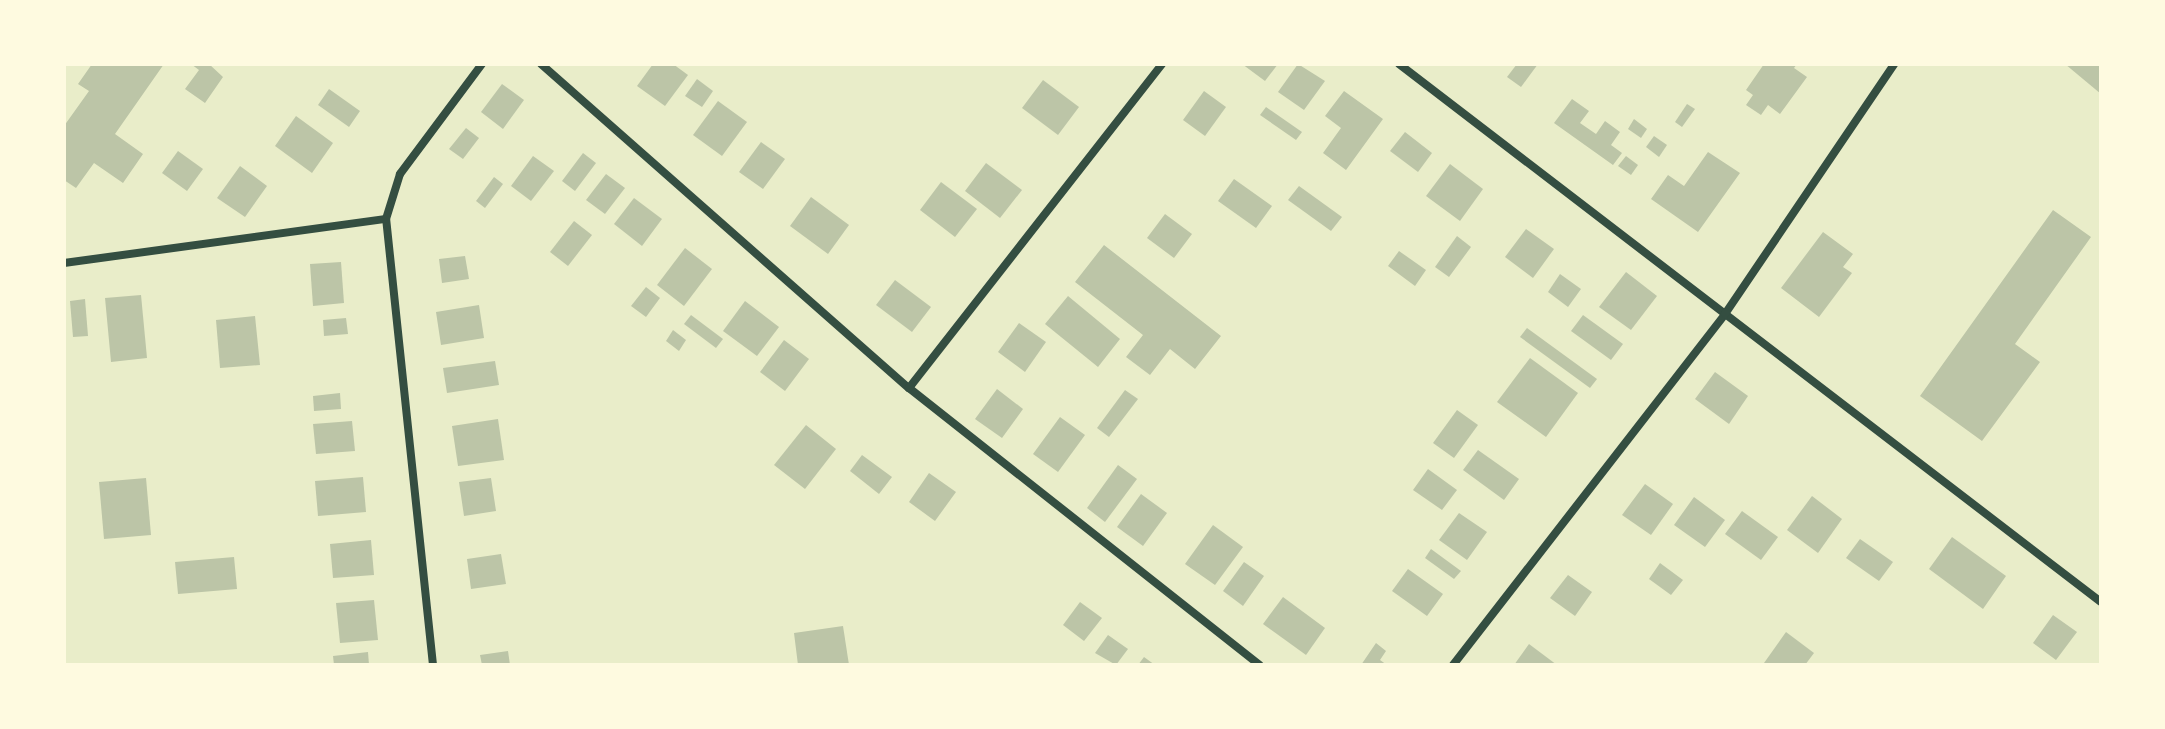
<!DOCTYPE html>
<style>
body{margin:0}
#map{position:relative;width:2165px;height:729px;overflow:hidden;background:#e9edc9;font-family:Mulish,sans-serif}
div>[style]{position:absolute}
.building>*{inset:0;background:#bcc5a7}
.minor>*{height:8px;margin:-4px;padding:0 4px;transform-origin:4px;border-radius:4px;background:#344e41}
span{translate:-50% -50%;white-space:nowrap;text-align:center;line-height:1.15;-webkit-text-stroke:8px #fefae0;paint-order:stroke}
.frame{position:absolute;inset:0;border:66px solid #fefae0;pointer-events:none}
</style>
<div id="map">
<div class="building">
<i style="clip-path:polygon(92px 64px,164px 64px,115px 134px,143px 154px,123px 183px,94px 163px,76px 188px,64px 180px,64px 126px,89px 91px,78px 84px)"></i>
<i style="clip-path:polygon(191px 64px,209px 64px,223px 77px,205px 103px,185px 89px,199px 70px)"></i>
<i style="clip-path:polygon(653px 64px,673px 64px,688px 75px,665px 106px,637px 86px)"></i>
<i style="clip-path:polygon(1242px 64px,1278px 64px,1265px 81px)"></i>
<i style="clip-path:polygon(1298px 64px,1325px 81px,1304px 110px,1278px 92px)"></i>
<i style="clip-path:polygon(1517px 64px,1538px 64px,1521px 87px,1507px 77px)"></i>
<i style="clip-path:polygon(1764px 64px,1797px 64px,1794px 68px,1807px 77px,1780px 114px,1768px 105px,1761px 115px,1746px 105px,1753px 95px,1746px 90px)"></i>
<i style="clip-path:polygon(2065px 64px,2101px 64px,2101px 94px)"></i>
<i style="clip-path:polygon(697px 79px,713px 91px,702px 107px,685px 96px)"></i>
<i style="clip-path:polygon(1043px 80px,1079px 107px,1058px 135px,1022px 108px)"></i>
<i style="clip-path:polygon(502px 84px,524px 100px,503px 129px,481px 112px)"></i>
<i style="clip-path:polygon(329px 89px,360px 111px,349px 127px,318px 105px)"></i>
<i style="clip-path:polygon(1204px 91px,1226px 107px,1205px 136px,1183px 120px)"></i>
<i style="clip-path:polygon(1344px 91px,1383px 119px,1346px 170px,1323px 153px,1341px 128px,1325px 116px)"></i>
<i style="clip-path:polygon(1572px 99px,1589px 111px,1580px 123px,1596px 134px,1605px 121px,1620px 132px,1611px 145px,1622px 153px,1613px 165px,1554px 123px)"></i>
<i style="clip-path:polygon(718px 101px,747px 122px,722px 156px,693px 135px)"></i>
<i style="clip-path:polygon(1687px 104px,1695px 109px,1682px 127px,1675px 122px)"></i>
<i style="clip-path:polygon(1266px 107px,1302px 132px,1296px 140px,1260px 115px)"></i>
<i style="clip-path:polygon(296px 116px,333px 143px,312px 173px,275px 146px)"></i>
<i style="clip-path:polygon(1634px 119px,1647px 129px,1641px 138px,1628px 129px)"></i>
<i style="clip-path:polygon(466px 128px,479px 138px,463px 159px,449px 149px)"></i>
<i style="clip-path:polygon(1405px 132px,1432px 153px,1418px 172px,1390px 151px)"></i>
<i style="clip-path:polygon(1654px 136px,1667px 145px,1659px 157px,1646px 147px)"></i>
<i style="clip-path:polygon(761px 142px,785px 159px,763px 189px,739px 172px)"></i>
<i style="clip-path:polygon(178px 151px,203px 169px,187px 191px,162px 173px)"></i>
<i style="clip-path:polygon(1708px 152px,1740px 173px,1698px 232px,1651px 199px,1668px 175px,1684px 186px)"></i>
<i style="clip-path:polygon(583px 153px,596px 163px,575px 191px,562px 181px)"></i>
<i style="clip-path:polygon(533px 156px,554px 171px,531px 201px,511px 186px)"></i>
<i style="clip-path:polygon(1626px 156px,1638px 165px,1631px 175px,1618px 166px)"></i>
<i style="clip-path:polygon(986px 163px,1022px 190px,1000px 218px,965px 191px)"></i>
<i style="clip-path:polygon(1450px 164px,1483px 189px,1460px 221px,1426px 196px)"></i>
<i style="clip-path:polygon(240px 166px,267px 186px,245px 217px,217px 198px)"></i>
<i style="clip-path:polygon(606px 174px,625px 188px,605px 214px,586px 200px)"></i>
<i style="clip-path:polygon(494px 177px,503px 184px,485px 208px,476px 201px)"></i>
<i style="clip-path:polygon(1234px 179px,1272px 206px,1256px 228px,1218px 201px)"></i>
<i style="clip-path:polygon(941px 182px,977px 209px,955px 237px,920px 210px)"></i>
<i style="clip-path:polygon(1299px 186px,1342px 217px,1331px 231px,1288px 200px)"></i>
<i style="clip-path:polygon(811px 197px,849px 225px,828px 254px,790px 226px)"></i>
<i style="clip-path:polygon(634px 198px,662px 219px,642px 246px,614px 224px)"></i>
<i style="clip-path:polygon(2053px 210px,2091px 237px,2015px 344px,2040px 362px,1982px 441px,1920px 396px)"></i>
<i style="clip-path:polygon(1165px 214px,1192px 234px,1174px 258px,1147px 238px)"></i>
<i style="clip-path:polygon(574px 221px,592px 235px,568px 266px,550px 252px)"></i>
<i style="clip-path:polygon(1526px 229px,1554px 249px,1533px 278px,1505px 257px)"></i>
<i style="clip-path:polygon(1823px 232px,1853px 254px,1843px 267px,1852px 273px,1819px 317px,1781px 288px)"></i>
<i style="clip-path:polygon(1457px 236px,1471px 247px,1449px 277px,1435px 267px)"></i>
<i style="clip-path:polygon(1104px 245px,1221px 336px,1195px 369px,1170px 349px,1150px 375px,1126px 357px,1143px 335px,1075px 282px)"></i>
<i style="clip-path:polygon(685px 248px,712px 269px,684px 306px,657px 285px)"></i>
<i style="clip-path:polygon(1399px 251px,1426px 270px,1415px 286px,1388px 266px)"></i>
<i style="clip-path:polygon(465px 256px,469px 279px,442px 283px,439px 259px)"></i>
<i style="clip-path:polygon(341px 262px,344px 303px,313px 306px,310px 264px)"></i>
<i style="clip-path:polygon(1626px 272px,1657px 296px,1631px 330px,1599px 307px)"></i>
<i style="clip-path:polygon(1560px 274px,1581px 289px,1568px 307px,1548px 292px)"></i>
<i style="clip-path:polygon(895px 280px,931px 307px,912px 332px,876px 305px)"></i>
<i style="clip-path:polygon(646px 287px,660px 298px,646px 317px,631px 306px)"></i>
<i style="clip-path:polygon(141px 295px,147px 358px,111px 362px,105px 298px)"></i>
<i style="clip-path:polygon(1068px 296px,1120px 339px,1098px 367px,1045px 324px)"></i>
<i style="clip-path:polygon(85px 299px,88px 336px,73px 337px,70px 301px)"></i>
<i style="clip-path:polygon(745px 301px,779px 327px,757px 356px,723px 331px)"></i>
<i style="clip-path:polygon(479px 305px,484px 338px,441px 345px,436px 312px)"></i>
<i style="clip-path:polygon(691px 315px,723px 339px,716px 348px,684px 324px)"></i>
<i style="clip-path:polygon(1583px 315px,1623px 344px,1611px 360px,1571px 331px)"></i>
<i style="clip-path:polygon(255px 316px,260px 365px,220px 368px,216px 320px)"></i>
<i style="clip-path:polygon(346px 318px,348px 334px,324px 336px,323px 320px)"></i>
<i style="clip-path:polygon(1019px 323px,1046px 342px,1025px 372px,998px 352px)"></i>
<i style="clip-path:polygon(1527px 328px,1597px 379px,1590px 388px,1520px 337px)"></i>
<i style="clip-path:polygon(673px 330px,686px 340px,679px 351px,666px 341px)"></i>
<i style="clip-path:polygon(784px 340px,809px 359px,785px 391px,760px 372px)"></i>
<i style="clip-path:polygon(1530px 358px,1578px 393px,1546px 437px,1497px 402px)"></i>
<i style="clip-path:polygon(495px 361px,499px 385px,447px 393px,443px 368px)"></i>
<i style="clip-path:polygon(1715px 372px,1748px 396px,1729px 424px,1695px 399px)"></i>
<i style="clip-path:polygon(997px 389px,1023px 409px,1002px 438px,975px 419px)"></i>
<i style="clip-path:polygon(1125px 390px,1138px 399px,1109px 437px,1097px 428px)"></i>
<i style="clip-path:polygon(340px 393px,341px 409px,314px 411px,313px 396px)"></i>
<i style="clip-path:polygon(1457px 410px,1478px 425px,1454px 458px,1433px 443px)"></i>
<i style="clip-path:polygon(1060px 417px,1085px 435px,1058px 472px,1033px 454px)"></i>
<i style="clip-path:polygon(498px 419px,504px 460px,458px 466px,452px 426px)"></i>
<i style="clip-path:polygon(352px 421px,355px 451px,316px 454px,313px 424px)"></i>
<i style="clip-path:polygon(806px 425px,836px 449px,805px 489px,774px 465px)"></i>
<i style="clip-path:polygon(1478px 450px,1519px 479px,1504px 500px,1463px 470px)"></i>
<i style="clip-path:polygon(862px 455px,892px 477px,879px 494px,850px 471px)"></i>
<i style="clip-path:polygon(1118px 465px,1137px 479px,1105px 522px,1087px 508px)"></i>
<i style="clip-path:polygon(1428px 469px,1457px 490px,1442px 510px,1413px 490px)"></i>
<i style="clip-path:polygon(929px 473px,956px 492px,935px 521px,909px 502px)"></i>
<i style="clip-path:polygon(363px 477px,366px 512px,318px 516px,315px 481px)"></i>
<i style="clip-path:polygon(146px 478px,151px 535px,104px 539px,99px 482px)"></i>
<i style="clip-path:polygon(491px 478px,496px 511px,464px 516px,459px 482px)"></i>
<i style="clip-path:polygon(1645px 484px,1673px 504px,1651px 535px,1622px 515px)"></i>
<i style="clip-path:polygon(1141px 494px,1167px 513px,1143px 546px,1117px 527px)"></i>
<i style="clip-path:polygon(1812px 496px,1842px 519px,1818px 553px,1787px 530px)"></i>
<i style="clip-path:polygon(1694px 497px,1725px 520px,1705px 547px,1674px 525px)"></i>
<i style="clip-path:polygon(1742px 511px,1778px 537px,1761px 560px,1725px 534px)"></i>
<i style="clip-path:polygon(1459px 513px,1487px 532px,1467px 560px,1439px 540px)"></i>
<i style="clip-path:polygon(1213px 525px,1243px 547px,1215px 585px,1185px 564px)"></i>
<i style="clip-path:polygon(1952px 537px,2006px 576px,1983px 609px,1929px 569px)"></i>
<i style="clip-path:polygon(1860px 539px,1893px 562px,1879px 581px,1846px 558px)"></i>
<i style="clip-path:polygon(371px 540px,374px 575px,333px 578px,330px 544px)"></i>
<i style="clip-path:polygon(1431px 549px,1461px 571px,1454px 579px,1425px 558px)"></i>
<i style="clip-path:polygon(501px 554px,506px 584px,471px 589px,467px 559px)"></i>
<i style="clip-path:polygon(234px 557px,237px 589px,178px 594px,175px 562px)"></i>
<i style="clip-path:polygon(1244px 562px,1264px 576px,1243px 606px,1223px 591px)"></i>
<i style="clip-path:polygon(1660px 563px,1683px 580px,1671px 595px,1649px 579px)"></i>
<i style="clip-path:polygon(1408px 569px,1443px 594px,1427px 616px,1392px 591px)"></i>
<i style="clip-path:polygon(1568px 575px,1592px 592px,1575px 616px,1550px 598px)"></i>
<i style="clip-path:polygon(1283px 597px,1325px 628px,1306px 655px,1263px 624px)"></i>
<i style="clip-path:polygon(374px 600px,378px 640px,340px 643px,336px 603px)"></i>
<i style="clip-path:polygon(1080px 602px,1102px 618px,1084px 641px,1063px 625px)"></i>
<i style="clip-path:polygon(2053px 615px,2077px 632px,2056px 660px,2033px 643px)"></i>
<i style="clip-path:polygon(843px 626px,849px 665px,798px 665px,794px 633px)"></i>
<i style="clip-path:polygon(1786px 632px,1814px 653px,1805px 665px,1764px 663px)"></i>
<i style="clip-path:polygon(1108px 635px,1128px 649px,1116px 665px,1095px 653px)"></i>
<i style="clip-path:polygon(1376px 643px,1386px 651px,1380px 660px,1387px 665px,1361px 665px)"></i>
<i style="clip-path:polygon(1529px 644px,1557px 665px,1514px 665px)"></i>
<i style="clip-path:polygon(508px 651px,510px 665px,482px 665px,480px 655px)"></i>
<i style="clip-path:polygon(368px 652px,369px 665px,334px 665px,333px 656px)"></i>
<i style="clip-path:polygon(1144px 657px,1155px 665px,1138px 665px)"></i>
</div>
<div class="minor">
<i style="left:541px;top:64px;width:490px;rotate:41.4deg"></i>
<i style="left:909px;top:388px;width:447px;rotate:38.3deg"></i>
<i style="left:1399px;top:64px;width:884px;rotate:37.47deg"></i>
<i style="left:64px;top:263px;width:325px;rotate:-7.8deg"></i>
<i style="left:909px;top:388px;width:411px;rotate:-52deg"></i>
<i style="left:433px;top:665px;width:448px;rotate:-96deg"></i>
<i style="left:386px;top:219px;width:47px;rotate:-72.7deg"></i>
<i style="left:400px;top:174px;width:137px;rotate:-53.3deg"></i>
<i style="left:1453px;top:665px;width:444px;rotate:-52.2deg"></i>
<i style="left:1725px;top:314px;width:302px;rotate:-55.9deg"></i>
</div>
<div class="frame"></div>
</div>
